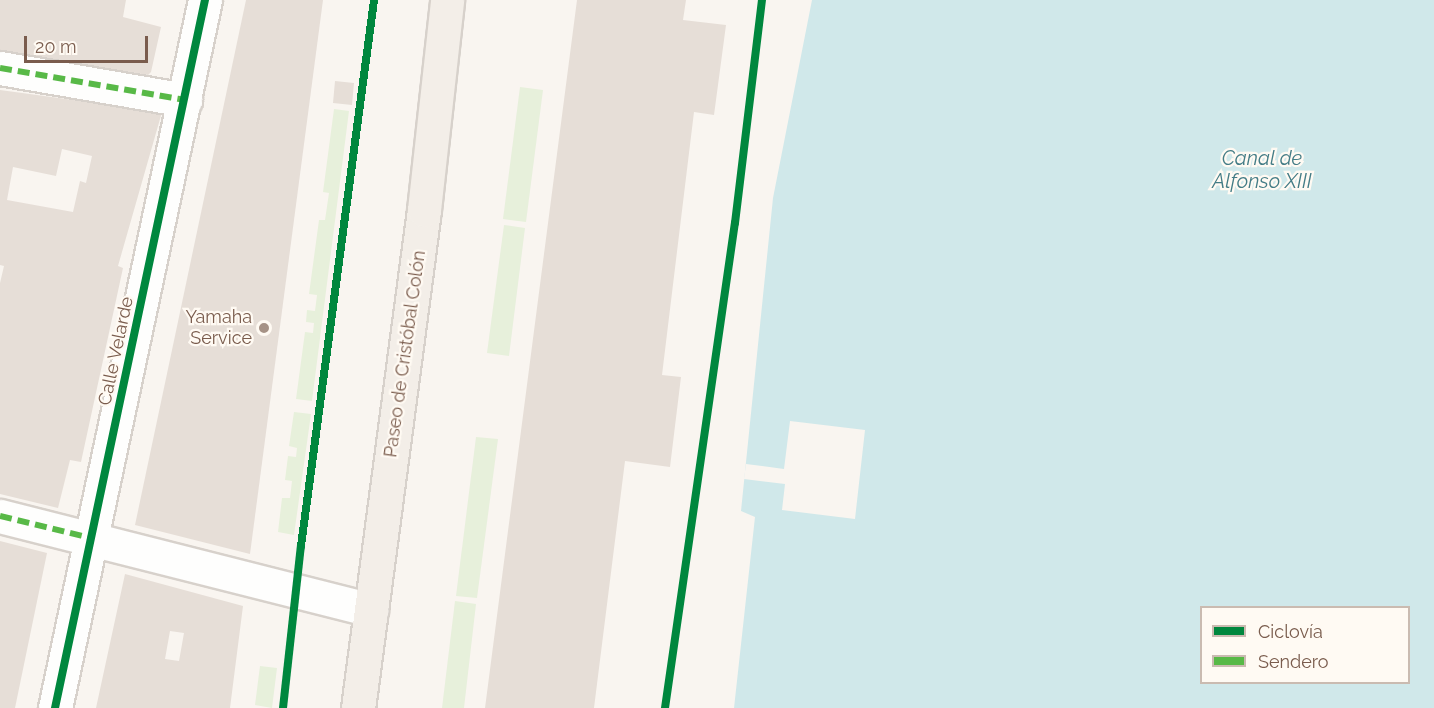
<!DOCTYPE html>
<meta charset="utf-8">
<style>
body{margin:0}
#map{position:relative;width:1434px;height:708px;overflow:hidden;background:#f9f5f0;font-family:Raleway,sans-serif}
div>[style]{position:absolute}
.green>*{inset:0;background:#e7f0db}
.water>*{inset:0;background:#d0e8ea}
.pier>*{inset:0;background:#f9f5f0}
.building>*{inset:0;background:#e6ded7}
.roads{filter:drop-shadow(2px 0 #d7d1cb) drop-shadow(-2px 0 #d7d1cb) drop-shadow(0 2px #d7d1cb) drop-shadow(0 -2px #d7d1cb)}
.minor>*{height:33px;margin:-16.5px;padding:0 16.5px;transform-origin:16.5px;border-radius:16.5px;background:#fefefd}
.primary>*{height:33px;margin:-16.5px;padding:0 16.5px;transform-origin:16.5px;border-radius:16.5px;background:#f3eee8}
.quiet>*{height:6px;margin-top:-3px;transform-origin:0;background:repeating-linear-gradient(90deg,#58b947 0 12px,transparent 0 18px)}
.cycleway>*{height:8px;margin:-4px;padding:0 4px;transform-origin:4px;border-radius:4px;background:#00873e}
.dots>*{width:16px;height:16px;translate:-50% -50%;box-sizing:border-box;border:3px solid #fffaf3;border-radius:50%}
span{translate:-50% -50%;white-space:nowrap;text-align:center;line-height:1.15;-webkit-text-stroke:4.5px #fffaf3;paint-order:stroke}
.poi-label{font-size:18px;color:#7a5c4d}
.right{translate:-100% -50%;text-align:right}
.street-label{font-size:18px;color:#7a5c4d}
.water-label{font-size:20px;color:#437c86;font-style:italic}
.legend{position:absolute;left:1200px;top:606px;width:210px;height:78px;box-sizing:border-box;background:#fffaf3;border:2px solid #cabbb1;margin:0;padding:8px 10px;list-style:none;font-size:18px;color:#7a5c4d}
.legend li{display:flex;align-items:center;gap:12px;height:30px}
.legend b{width:30px;border:2px solid #cabbb1}
.scale{position:absolute;left:24px;top:36px;width:124px;height:27px;box-sizing:border-box;border:3px solid #7a5c4d;border-top:0;padding-left:8px;font-size:18px;line-height:21px;white-space:nowrap;color:#7a5c4d;-webkit-text-stroke:4px #fffaf3;paint-order:stroke}
</style>
<div id="map">
<div class="green">
<i style="clip-path:polygon(520px 87px,543px 90px,526px 222px,503px 219px)"></i>
<i style="clip-path:polygon(334px 109px,349px 111px,312px 401px,296px 399px,305px 332px,313px 333px,314px 323px,306px 322px,307px 310px,315px 311px,317px 295px,309px 294px,319px 220px,325px 220px,329px 193px,323px 192px)"></i>
<i style="clip-path:polygon(504px 225px,525px 228px,509px 356px,487px 353px)"></i>
<i style="clip-path:polygon(294px 412px,311px 414px,294px 535px,278px 532px,282px 498px,290px 498px,292px 481px,285px 480px,288px 456px,296px 457px,297px 448px,289px 446px)"></i>
<i style="clip-path:polygon(476px 437px,498px 439px,477px 598px,456px 596px)"></i>
<i style="clip-path:polygon(455px 601px,476px 604px,464px 708px,442px 708px)"></i>
<i style="clip-path:polygon(260px 666px,277px 668px,272px 708px,255px 705px)"></i>
</div>
<div class="water">
<i style="clip-path:polygon(evenodd,812px 0,1434px 0,1434px 708px,734px 708px,755px 517px,741px 511px,773px 198px,812px 0,1202px 608px,1408px 608px,1408px 682px,1202px 682px,1202px 608px)"></i>
</div>
<div class="pier">
<i style="clip-path:polygon(790px 421px,865px 430px,855px 519px,782px 510px,785px 484px,744px 479px,746px 464px,784px 469px)"></i>
</div>
<div class="building">
<i style="clip-path:polygon(0 0,126px 0,123px 17px,161px 27px,151px 72px,148px 75px,0 52px)"></i>
<i style="clip-path:polygon(246px 0,323px 0,250px 554px,135px 525px)"></i>
<i style="clip-path:polygon(577px 0,686px 0,683px 20px,726px 25px,714px 115px,694px 112px,662px 375px,681px 377px,670px 467px,625px 461px,594px 708px,485px 708px)"></i>
<i style="clip-path:polygon(335px 81px,354px 83px,352px 105px,333px 103px)"></i>
<i style="clip-path:polygon(evenodd,0 90px,162px 112px,118px 266px,123px 268px,81px 462px,70px 460px,58px 508px,0 494px,0 283px,4px 266px,0 265px,0 90px,62px 149px,92px 156px,86px 183px,80px 181px,73px 212px,7px 200px,13px 167px,56px 176px,62px 149px)"></i>
<i style="clip-path:polygon(0 541px,47px 553px,15px 708px,0 708px)"></i>
<i style="clip-path:polygon(evenodd,125px 574px,243px 606px,230px 708px,96px 708px,125px 574px,170px 631px,184px 633px,179px 661px,165px 659px,170px 631px)"></i>
</div>
<div class="roads">
<div class="minor">
<i style="left:0;top:68px;width:188px;rotate:9.8deg"></i>
<i style="left:0;top:516px;width:383px;rotate:14.2deg"></i>
<i style="left:55px;top:708px;width:724px;rotate:-78.04deg"></i>
</div>
<div class="primary">
<i style="left:358px;top:708px;width:502px;rotate:-82.45deg"></i>
<i style="left:424px;top:210px;width:211px;rotate:-83.7deg"></i>
</div>
</div>
<div class="quiet">
<i style="left:0;top:68px;width:188px;rotate:9.8deg"></i>
<i style="left:0;top:516px;width:94px;rotate:13.6deg"></i>
</div>
<div class="cycleway">
<i style="left:55px;top:708px;width:724px;rotate:-78.04deg"></i>
<i style="left:283px;top:708px;width:163px;rotate:-83.7deg"></i>
<i style="left:301px;top:546px;width:551px;rotate:-82.38deg"></i>
<i style="left:665px;top:708px;width:490px;rotate:-81.8deg"></i>
<i style="left:735px;top:223px;width:225px;rotate:-83.1deg"></i>
</div>
<div class="dots">
<i style="left:264px;top:328px;background:#a69286"></i>
</div>
<div class="poi-label">
<span class="right" style="left:252px;top:328px">Yamaha<br>Service</span>
</div>
<div class="street-label">
<span style="left:116px;top:351px;rotate:-78deg">Calle Velarde</span>
<span style="left:405px;top:354px;rotate:-82deg">Paseo de Cristóbal Colón</span>
</div>
<div class="water-label">
<span style="left:1262px;top:170px">Canal de<br>Alfonso XIII</span>
</div>
<ul class="legend">
<li><b style="height:8px;background:#00873e"></b>Ciclovía</li>
<li><b style="height:8px;background:#58b947"></b>Sendero</li>
</ul>
<div class="scale">20 m</div>
</div>
